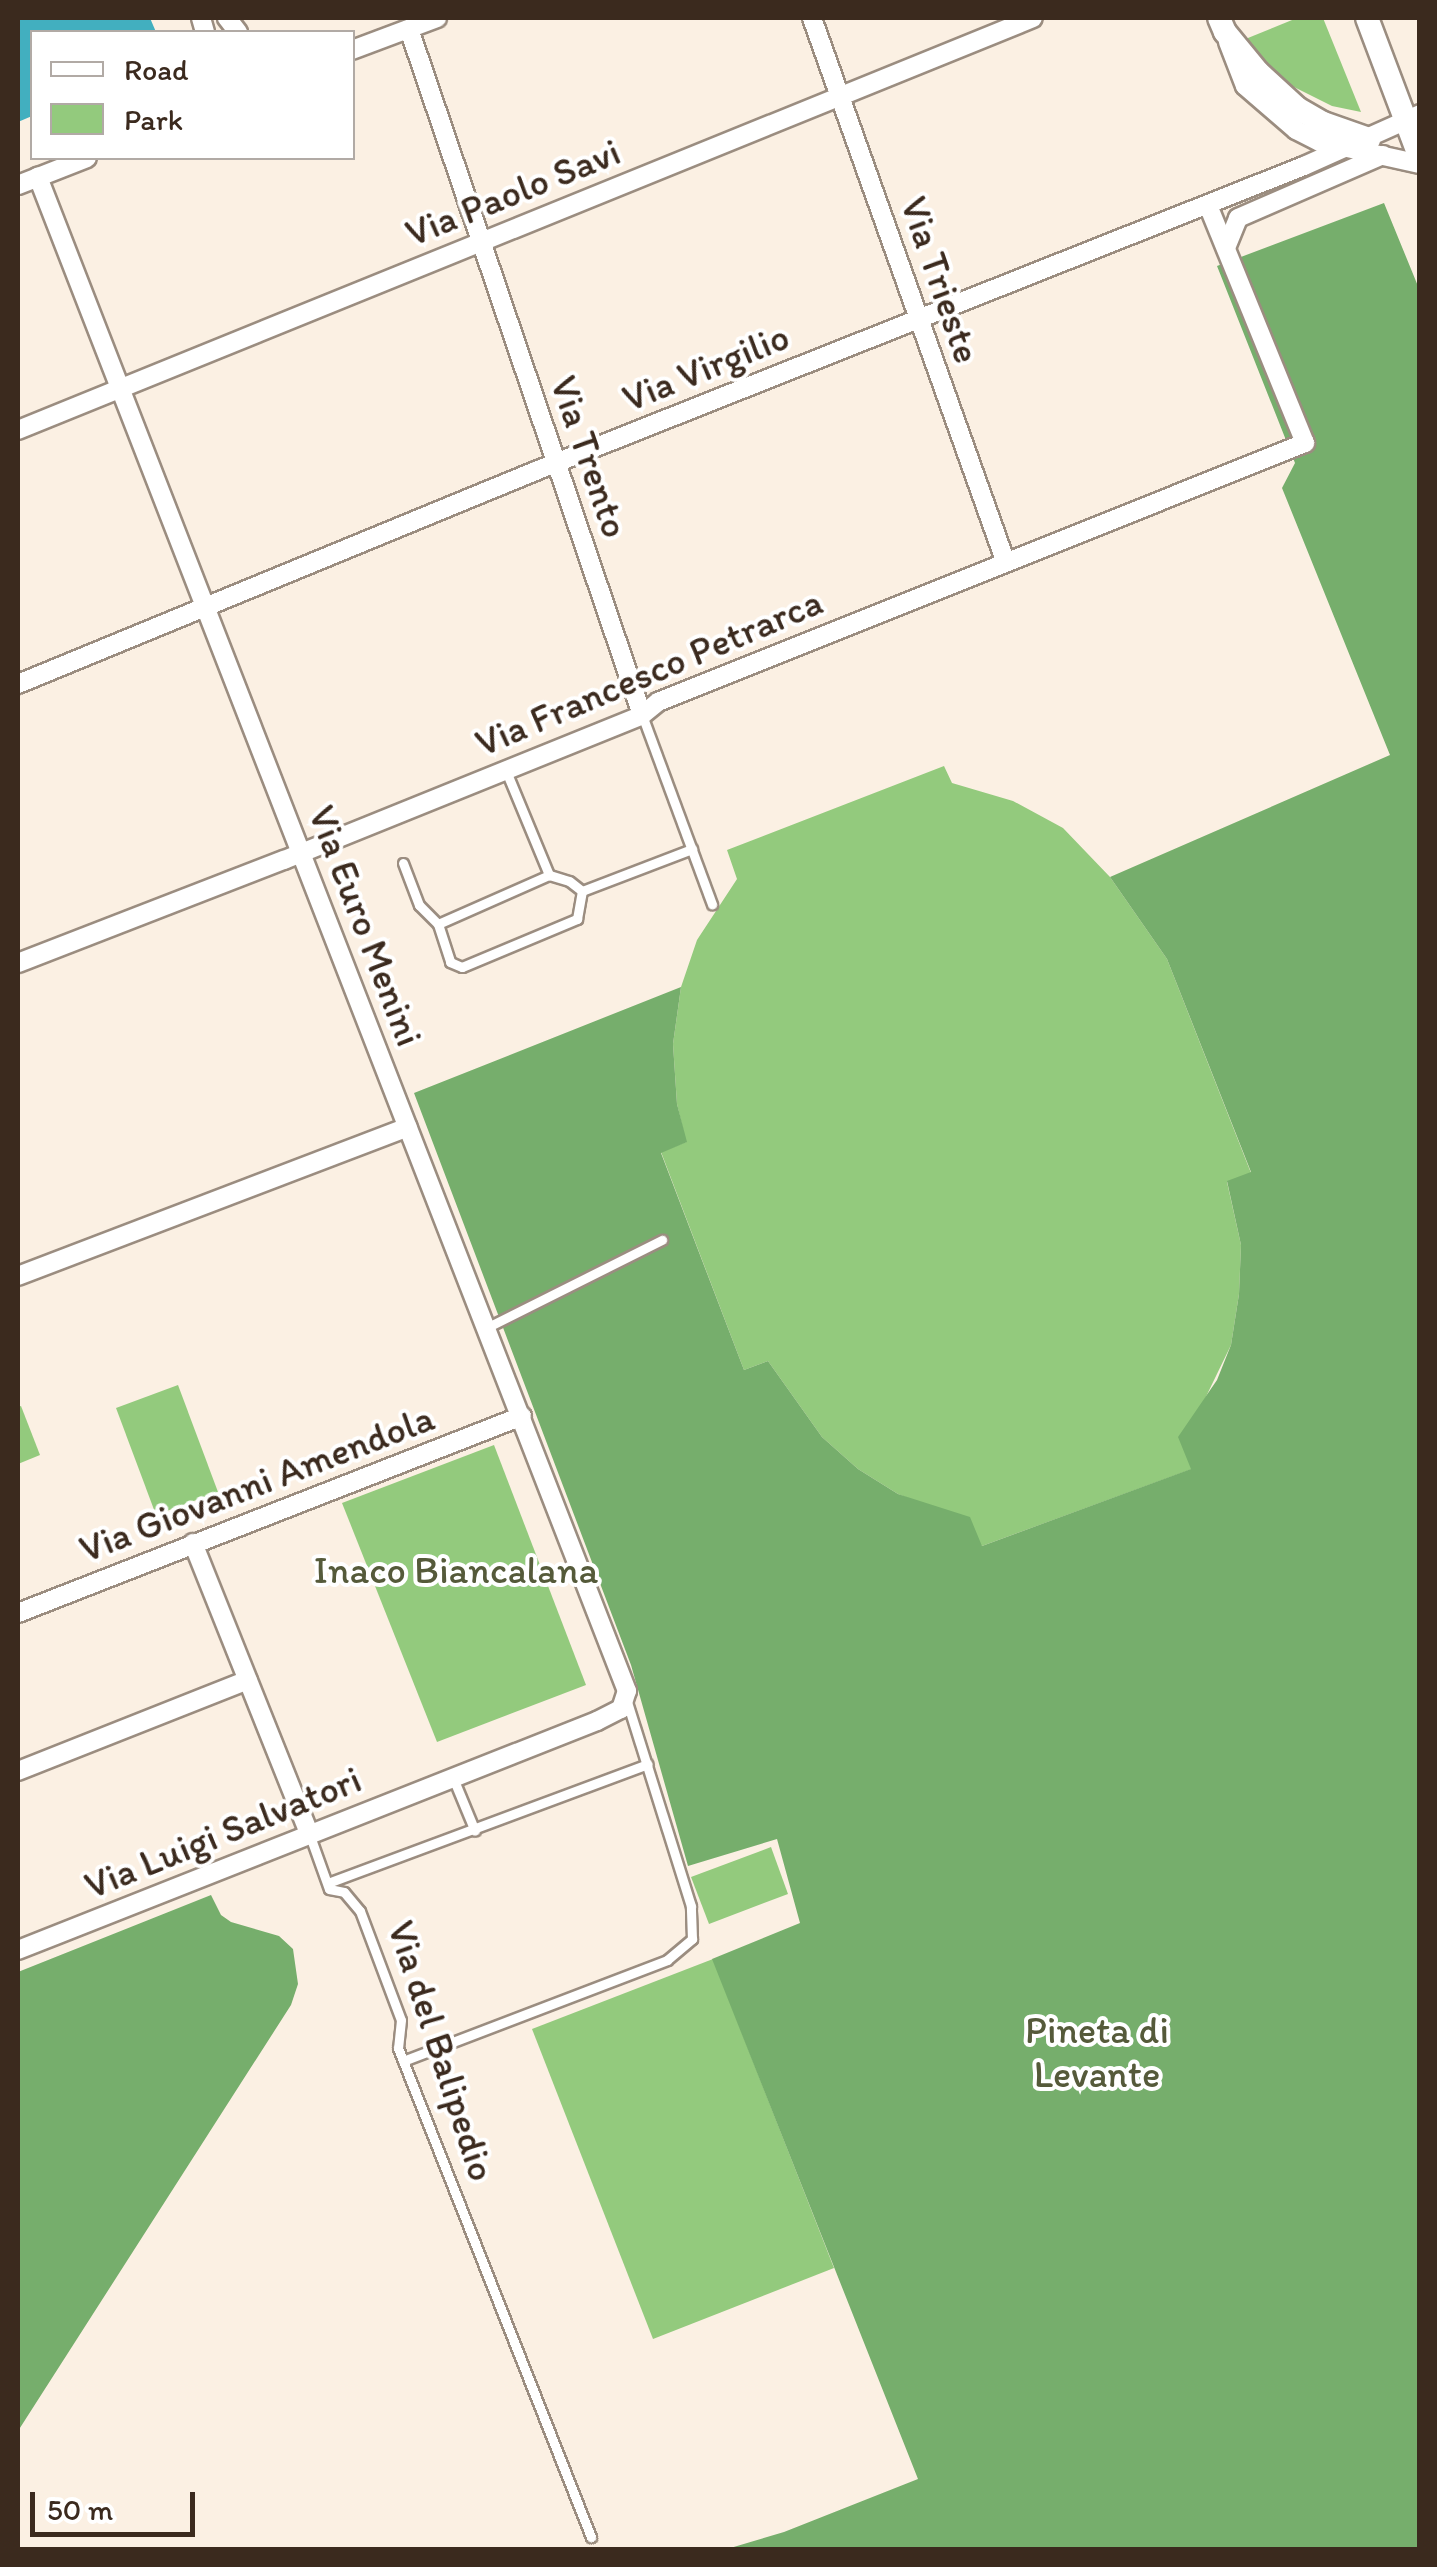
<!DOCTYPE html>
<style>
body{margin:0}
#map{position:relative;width:1437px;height:2567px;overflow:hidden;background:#fbf0e3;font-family:Itim,sans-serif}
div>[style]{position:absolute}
.green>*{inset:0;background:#93ca7d}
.forest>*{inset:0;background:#76ae6c}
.water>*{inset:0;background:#42afbf}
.roads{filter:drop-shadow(2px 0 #9b8d80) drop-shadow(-2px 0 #9b8d80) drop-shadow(0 2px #9b8d80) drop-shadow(0 -2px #9b8d80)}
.service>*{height:9px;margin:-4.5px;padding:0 4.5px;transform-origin:4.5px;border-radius:4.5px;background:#fff}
.minor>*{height:18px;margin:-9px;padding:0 9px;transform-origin:9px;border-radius:9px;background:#fff}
.tertiary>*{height:22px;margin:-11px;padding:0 11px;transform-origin:11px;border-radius:11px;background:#fff}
span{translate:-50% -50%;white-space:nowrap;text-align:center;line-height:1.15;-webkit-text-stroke:8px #fff;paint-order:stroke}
.street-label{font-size:38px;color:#3b2a1e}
.park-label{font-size:38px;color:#555a3a}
.frame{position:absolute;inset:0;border:20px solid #3b2a1e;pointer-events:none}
.legend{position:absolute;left:30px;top:30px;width:325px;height:130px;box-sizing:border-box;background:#fff;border:2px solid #b1aaa5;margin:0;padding:12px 18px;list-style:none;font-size:30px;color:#3b2a1e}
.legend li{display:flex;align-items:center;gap:20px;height:50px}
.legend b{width:50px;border:2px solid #b1aaa5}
.scale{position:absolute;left:30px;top:2492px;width:165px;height:45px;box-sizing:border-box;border:5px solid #3b2a1e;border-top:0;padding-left:12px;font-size:30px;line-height:35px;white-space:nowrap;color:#3b2a1e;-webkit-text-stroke:8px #fff;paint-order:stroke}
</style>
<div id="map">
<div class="green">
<i style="clip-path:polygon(1297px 18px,1323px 18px,1361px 112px,1332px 106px,1284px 82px,1243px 40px)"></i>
<i style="clip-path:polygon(944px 766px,952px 783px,1013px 801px,1063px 828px,1110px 877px,1167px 959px,1251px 1173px,1227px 1182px,1241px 1245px,1239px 1294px,1231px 1345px,1201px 1407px,1192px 1469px,982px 1546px,928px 1506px,898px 1494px,858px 1469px,822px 1437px,768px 1361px,744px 1370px,661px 1152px,686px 1142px,677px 1104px,673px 1044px,681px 987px,697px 940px,737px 879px,727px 850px)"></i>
<i style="clip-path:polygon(178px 1385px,218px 1492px,156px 1515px,116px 1408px)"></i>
<i style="clip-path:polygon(21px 1406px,40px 1455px,18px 1464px,18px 1407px)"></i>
<i style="clip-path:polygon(494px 1445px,586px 1685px,437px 1742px,342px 1503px)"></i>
<i style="clip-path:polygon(771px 1847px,788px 1894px,709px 1924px,691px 1877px)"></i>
<i style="clip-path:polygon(713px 1959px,834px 2268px,653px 2339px,532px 2029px)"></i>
</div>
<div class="forest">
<i style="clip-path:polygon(1384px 203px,1420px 291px,1419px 2549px,727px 2549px,784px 2532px,918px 2479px,712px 1959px,800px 1923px,777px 1839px,688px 1866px,631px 1665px,414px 1093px,681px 987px,673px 1044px,677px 1104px,687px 1142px,661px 1153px,744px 1370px,768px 1361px,822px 1437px,858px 1469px,898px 1494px,970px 1517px,982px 1546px,1191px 1469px,1178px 1437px,1217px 1380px,1231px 1345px,1239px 1294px,1241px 1245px,1227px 1181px,1251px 1172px,1167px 959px,1110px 877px,1390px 755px,1282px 488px,1295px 463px,1217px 266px)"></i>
<i style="clip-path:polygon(211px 1895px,221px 1915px,231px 1922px,279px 1936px,293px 1949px,298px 1984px,291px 2005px,18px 2431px,18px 1972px)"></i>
</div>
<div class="water">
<i style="clip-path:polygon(18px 18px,150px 18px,156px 32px,32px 32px,32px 116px,18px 122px)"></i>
</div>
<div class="roads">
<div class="service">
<i style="left:642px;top:715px;width:202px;rotate:69.7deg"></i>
<i style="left:506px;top:771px;width:113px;rotate:67.5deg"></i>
<i style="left:549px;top:875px;width:121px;rotate:156.2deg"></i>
<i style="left:438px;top:924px;width:40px;rotate:72deg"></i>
<i style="left:450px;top:962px;width:13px;rotate:23deg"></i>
<i style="left:462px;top:967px;width:125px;rotate:-22.7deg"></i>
<i style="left:577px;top:919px;width:28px;rotate:-80deg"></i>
<i style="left:582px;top:891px;width:16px;rotate:-142deg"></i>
<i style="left:569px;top:881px;width:21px;rotate:-163deg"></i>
<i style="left:403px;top:863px;width:45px;rotate:69.1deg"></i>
<i style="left:419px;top:905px;width:27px;rotate:45deg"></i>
<i style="left:582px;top:891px;width:118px;rotate:-20.9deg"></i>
<i style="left:486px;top:1328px;width:197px;rotate:-26.6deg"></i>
<i style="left:453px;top:1778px;width:57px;rotate:67.5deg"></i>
<i style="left:310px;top:1836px;width:56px;rotate:70.3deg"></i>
<i style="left:329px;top:1889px;width:15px;rotate:11deg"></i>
<i style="left:344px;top:1892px;width:25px;rotate:50deg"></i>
<i style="left:360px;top:1911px;width:116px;rotate:69.4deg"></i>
<i style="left:401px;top:2020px;width:28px;rotate:96deg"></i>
<i style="left:398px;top:2048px;width:526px;rotate:68.46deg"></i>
<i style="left:328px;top:1883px;width:341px;rotate:-20.4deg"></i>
<i style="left:403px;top:2061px;width:283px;rotate:-20.9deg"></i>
<i style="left:667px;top:1960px;width:33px;rotate:-40deg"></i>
<i style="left:692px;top:1939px;width:33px;rotate:-92deg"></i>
<i style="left:691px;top:1906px;width:217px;rotate:-107.4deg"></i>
</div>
<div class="minor">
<i style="left:201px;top:18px;width:15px;rotate:74deg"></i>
<i style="left:227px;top:18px;width:18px;rotate:52deg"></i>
<i style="left:812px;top:18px;width:578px;rotate:70.41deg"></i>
<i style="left:409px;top:29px;width:724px;rotate:71.24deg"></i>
<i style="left:1228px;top:42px;width:47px;rotate:68.9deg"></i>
<i style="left:1245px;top:86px;width:67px;rotate:40.8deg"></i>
<i style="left:1296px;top:130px;width:27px;rotate:27deg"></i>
<i style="left:1320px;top:142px;width:102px;rotate:12.4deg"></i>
<i style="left:352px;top:50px;width:91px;rotate:-20.6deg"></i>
<i style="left:18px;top:185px;width:74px;rotate:-21.4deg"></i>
<i style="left:1226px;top:248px;width:32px;rotate:-68deg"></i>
<i style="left:1238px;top:218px;width:158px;rotate:-23.5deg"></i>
<i style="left:18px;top:430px;width:1095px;rotate:-22.09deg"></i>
<i style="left:18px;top:684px;width:562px;rotate:-22.37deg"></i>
<i style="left:538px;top:470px;width:824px;rotate:-21.65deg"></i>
<i style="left:1304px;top:166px;width:127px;rotate:-24.1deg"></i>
<i style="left:18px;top:963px;width:285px;rotate:-21.2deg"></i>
<i style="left:284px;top:860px;width:386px;rotate:-22deg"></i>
<i style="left:642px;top:715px;width:21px;rotate:-39deg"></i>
<i style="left:658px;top:702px;width:697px;rotate:-21.82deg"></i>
<i style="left:1305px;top:443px;width:257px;rotate:-112.2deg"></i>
<i style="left:18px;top:1276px;width:417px;rotate:-20.9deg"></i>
<i style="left:193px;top:1543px;width:312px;rotate:68.2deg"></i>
<i style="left:18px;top:1613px;width:541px;rotate:-21.35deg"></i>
<i style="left:18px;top:1771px;width:247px;rotate:-21.6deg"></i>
<i style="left:18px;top:1950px;width:623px;rotate:-21.58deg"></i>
<i style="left:597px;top:1721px;width:27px;rotate:-27deg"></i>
<i style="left:621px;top:1709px;width:19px;rotate:-72deg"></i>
<i style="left:627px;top:1691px;width:1625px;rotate:-111.26deg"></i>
</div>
<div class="tertiary">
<i style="left:1219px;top:18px;width:15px;rotate:67deg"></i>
<i style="left:1225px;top:32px;width:52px;rotate:50.5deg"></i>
<i style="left:1258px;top:72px;width:53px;rotate:42.7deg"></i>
<i style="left:1297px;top:108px;width:30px;rotate:30deg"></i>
<i style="left:1323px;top:123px;width:49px;rotate:19.2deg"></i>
<i style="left:1367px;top:18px;width:150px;rotate:69.3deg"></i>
</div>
</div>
<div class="street-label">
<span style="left:513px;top:193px;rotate:-22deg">Via Paolo Savi</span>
<span style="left:940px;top:280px;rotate:71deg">Via Trieste</span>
<span style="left:706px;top:368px;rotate:-22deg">Via Virgilio</span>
<span style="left:589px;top:457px;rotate:71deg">Via Trento</span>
<span style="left:649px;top:673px;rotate:-23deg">Via Francesco Petrarca</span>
<span style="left:365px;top:926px;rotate:69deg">Via Euro Menini</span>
<span style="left:257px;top:1484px;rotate:-21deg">Via Giovanni Amendola</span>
<span style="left:223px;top:1833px;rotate:-22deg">Via Luigi Salvatori</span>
<span style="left:441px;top:2051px;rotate:72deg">Via del Balipedio</span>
</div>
<div class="park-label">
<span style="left:456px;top:1571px">Inaco Biancalana</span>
<span style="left:1097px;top:2053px">Pineta di<br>Levante</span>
</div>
<div class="frame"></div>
<ul class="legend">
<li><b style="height:12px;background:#fff"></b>Road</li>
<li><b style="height:28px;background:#93ca7d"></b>Park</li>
</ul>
<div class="scale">50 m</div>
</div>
